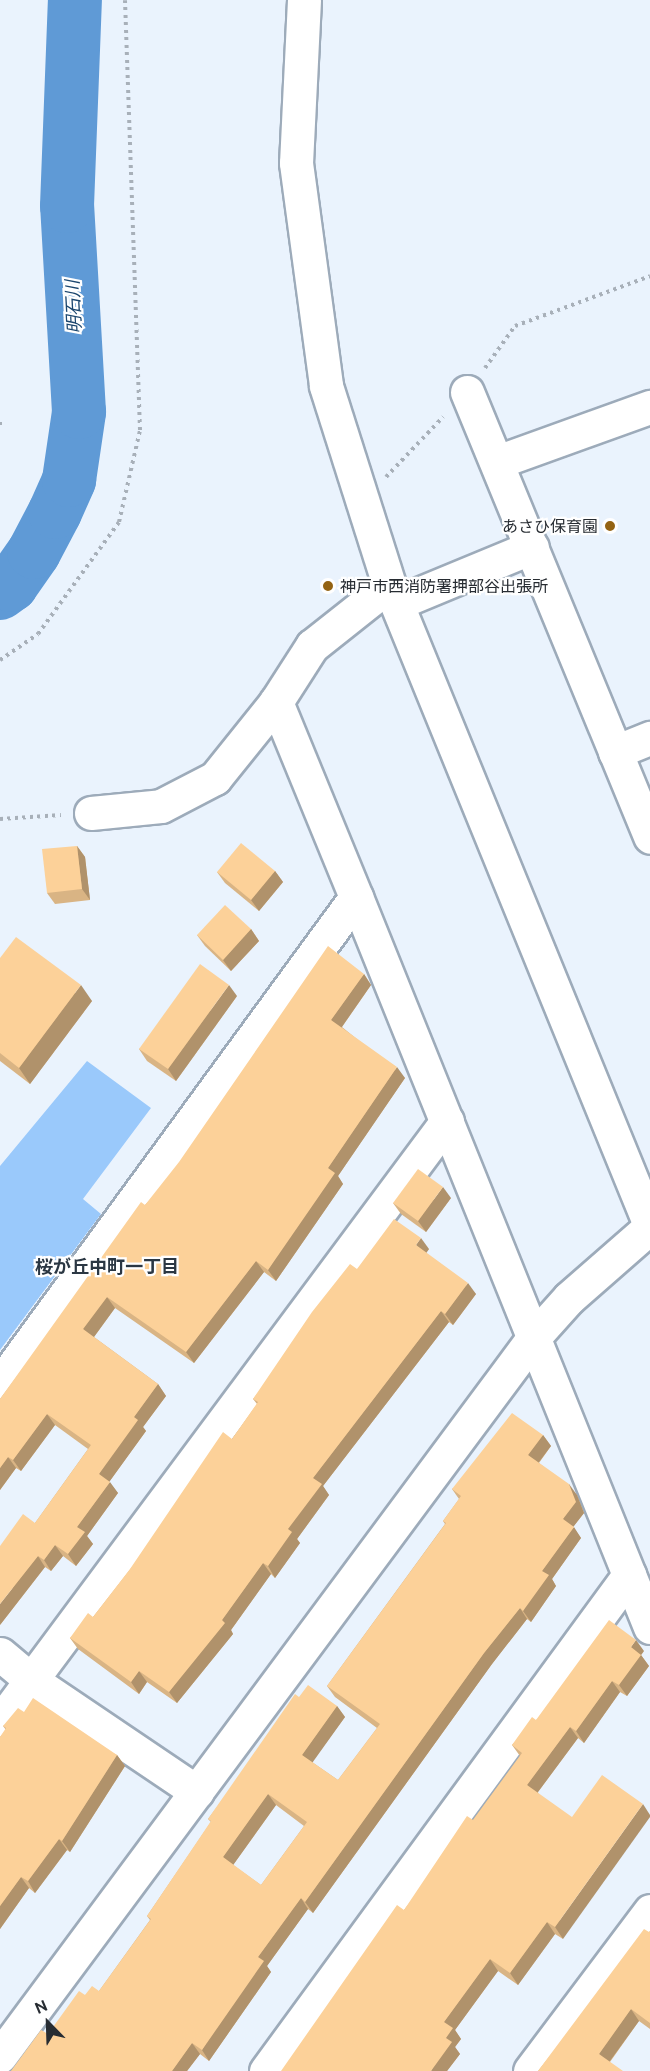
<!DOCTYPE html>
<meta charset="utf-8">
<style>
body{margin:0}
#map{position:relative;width:650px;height:2071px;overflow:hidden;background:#eaf3fd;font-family:Ubuntu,"Noto Sans JP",sans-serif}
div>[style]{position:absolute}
.green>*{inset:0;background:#9ac9fb}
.river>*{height:54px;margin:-27px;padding:0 27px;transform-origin:27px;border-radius:27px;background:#5f9ad6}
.path>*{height:4px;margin-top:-2px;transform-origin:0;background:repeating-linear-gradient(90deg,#a8b0b9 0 3px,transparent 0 7.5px)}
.roads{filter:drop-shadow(2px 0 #9dabba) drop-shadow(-2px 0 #9dabba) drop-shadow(0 2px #9dabba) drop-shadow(0 -2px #9dabba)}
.minor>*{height:33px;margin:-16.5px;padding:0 16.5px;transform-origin:16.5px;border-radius:16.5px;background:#fff}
.wall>*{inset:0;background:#d9b484}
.shaded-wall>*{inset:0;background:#b0926b}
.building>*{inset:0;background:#fcd199}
.dots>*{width:16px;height:16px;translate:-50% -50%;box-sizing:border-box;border:3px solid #fff;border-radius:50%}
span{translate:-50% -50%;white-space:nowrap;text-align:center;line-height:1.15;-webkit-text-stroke:4.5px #fff;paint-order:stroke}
.poi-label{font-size:16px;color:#272c32}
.right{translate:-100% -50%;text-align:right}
.left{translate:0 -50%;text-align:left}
.water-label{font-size:18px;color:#1b466e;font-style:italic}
.neighbourhood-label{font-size:18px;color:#2b3743;font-weight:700}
.north{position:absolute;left:18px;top:1993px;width:60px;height:60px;-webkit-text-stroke:4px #fff;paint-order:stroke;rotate:337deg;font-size:16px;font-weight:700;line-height:24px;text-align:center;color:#272c32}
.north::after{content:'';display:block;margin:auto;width:21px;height:27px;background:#272c32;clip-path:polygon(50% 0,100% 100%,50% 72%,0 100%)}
</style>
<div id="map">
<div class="green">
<i style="clip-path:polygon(87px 1061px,151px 1108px,83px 1199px,101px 1214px,0 1350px,0 1166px)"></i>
</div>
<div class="river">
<i style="left:0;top:593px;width:14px;rotate:-36deg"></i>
<i style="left:11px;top:585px;width:40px;rotate:-55.1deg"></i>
<i style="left:34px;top:552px;width:45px;rotate:-62.3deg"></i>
<i style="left:55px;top:512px;width:35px;rotate:-66deg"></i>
<i style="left:69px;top:480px;width:69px;rotate:-81.6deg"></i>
<i style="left:79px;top:412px;width:206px;rotate:-93.3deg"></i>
<i style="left:67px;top:206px;width:206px;rotate:-87.8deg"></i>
</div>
<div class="path">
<i style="left:485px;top:368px;width:52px;rotate:-54.5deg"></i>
<i style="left:515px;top:326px;width:144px;rotate:-20.3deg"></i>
<i style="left:0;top:422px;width:4px;rotate:90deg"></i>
<i style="left:386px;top:477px;width:83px;rotate:-46.5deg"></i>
<i style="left:0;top:660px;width:46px;rotate:-34.4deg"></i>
<i style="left:38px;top:634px;width:138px;rotate:-54.1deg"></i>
<i style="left:119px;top:522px;width:94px;rotate:-77.1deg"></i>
<i style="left:140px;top:430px;width:430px;rotate:-92deg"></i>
<i style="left:0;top:819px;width:61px;rotate:-3.8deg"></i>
</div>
<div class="roads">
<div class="minor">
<i style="left:304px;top:0;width:163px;rotate:92.8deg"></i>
<i style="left:296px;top:163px;width:225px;rotate:82.3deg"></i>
<i style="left:326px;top:386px;width:209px;rotate:72.4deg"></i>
<i style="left:389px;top:585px;width:691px;rotate:67.81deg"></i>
<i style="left:467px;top:392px;width:481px;rotate:67.6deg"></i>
<i style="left:497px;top:462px;width:163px;rotate:-19.8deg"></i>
<i style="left:397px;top:603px;width:146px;rotate:-22.5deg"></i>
<i style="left:615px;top:752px;width:38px;rotate:-22deg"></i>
<i style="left:91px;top:813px;width:70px;rotate:-5.7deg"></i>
<i style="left:161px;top:806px;width:61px;rotate:-27.4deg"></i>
<i style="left:215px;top:778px;width:97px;rotate:-51.2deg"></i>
<i style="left:276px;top:702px;width:67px;rotate:-57.3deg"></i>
<i style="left:312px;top:646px;width:98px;rotate:-38.4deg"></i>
<i style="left:356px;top:897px;width:787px;rotate:68.06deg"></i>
<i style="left:0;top:1384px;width:603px;rotate:-53.83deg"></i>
<i style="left:356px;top:897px;width:211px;rotate:-112.3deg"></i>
<i style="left:0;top:1654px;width:40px;rotate:40deg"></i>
<i style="left:31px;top:1680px;width:200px;rotate:34deg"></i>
<i style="left:0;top:1722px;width:749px;rotate:-53.36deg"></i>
<i style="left:0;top:2056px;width:896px;rotate:-53.4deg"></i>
<i style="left:534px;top:1337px;width:52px;rotate:-48.1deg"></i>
<i style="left:569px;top:1298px;width:108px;rotate:-41.2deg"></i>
<i style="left:266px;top:2071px;width:615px;rotate:-53.8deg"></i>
<i style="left:530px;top:2071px;width:200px;rotate:-53.1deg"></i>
</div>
</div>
<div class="wall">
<i style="clip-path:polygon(77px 846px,85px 857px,90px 900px,55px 904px,47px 893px)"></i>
<i style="clip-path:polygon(275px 871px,283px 882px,259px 911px,225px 883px,217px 872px)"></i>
<i style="clip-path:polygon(251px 929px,259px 941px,231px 971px,205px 946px,197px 935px)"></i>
<i style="clip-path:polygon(0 958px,92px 1001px,30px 1084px,0 1061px)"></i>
<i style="clip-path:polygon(364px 974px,371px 985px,342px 1027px,405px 1078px,338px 1176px,343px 1184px,276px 1281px,264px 1272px,194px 1363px,115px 1308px,94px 1337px,158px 1384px,166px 1396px,143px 1427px,146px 1431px,109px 1482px,118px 1493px,87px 1536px,93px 1544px,76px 1566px,63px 1556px,51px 1571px,45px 1567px,0 1625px,35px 1523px,88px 1449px,55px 1425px,21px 1471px,16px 1468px,0 1490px,0 1399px,145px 1205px)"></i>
<i style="clip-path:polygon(237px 996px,176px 1081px,147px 1061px,139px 1049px)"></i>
<i style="clip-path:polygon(451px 1198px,426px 1232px,401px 1214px,393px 1203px)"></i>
<i style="clip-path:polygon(429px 1249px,426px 1253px,476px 1294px,453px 1325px,449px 1322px,323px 1486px,329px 1495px,297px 1539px,300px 1543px,275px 1578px,271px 1574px,231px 1630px,233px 1634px,177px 1703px,147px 1682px,139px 1694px,78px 1649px,70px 1638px,93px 1617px,232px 1439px,257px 1404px,253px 1399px,357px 1269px)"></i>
<i style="clip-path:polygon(evenodd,543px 1435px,551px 1446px,539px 1463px,577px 1495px,584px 1513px,573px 1527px,581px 1538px,552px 1579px,556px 1586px,531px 1622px,527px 1619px,492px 1664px,313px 1913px,308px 1909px,267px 1966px,271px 1972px,209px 2061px,200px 2054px,187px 2071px,11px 2071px,85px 1995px,99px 1991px,150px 1920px,147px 1916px,211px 1822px,208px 1819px,299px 1697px,337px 1706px,345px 1717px,312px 1762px,338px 1780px,377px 1728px,335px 1697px,327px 1686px,445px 1524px,443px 1521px,459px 1499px,452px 1489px,543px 1435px,276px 1805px,304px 1826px,261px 1885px,233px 1865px,276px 1805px)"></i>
<i style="clip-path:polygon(644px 1651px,641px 1655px,649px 1666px,627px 1696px,620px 1692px,584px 1743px,578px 1738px,538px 1792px,563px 1939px,555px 1934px,518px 1985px,498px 1971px,455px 2030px,461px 2039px,455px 2047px,460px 2054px,447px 2071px,404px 1910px,473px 1820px,520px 1756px,512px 1745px,536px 1720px)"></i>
<i style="clip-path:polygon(24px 1712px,117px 1755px,125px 1766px,70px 1852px,67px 1850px,35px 1893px,29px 1888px,0 1929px,0 1737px,6px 1730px,3px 1726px)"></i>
<i style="clip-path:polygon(650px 1931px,650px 2029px,639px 2021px,610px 2062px,538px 2071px)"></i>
</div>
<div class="shaded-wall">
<i style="clip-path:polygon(77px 846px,85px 857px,90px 900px,82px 889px)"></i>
<i style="clip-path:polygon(275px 871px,283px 882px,259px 911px,251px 900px)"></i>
<i style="clip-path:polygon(251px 929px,259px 941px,231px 971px,223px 960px)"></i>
<i style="clip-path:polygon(364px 974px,371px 985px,339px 1031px,331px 1020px)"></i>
<i style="clip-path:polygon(81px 985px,92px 1001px,30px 1084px,19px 1068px)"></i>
<i style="clip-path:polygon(229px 985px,237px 996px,176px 1081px,168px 1069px)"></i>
<i style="clip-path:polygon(397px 1067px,405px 1078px,338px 1176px,343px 1184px,276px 1281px,268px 1270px,328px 1168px)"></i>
<i style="clip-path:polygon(443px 1187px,451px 1198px,426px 1232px,418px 1221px)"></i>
<i style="clip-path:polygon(421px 1238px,429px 1249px,424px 1256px,416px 1245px)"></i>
<i style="clip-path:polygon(256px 1261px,264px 1272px,194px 1363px,186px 1352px)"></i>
<i style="clip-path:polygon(468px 1283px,476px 1294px,453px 1325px,445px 1314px)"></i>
<i style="clip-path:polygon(107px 1297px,115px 1308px,91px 1341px,83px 1329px)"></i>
<i style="clip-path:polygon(441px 1311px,449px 1322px,323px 1486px,329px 1495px,297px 1539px,300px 1543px,275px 1578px,268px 1566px,313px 1478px)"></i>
<i style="clip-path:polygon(158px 1384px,166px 1396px,143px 1427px,146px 1431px,107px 1485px,99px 1474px,134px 1417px)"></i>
<i style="clip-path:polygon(47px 1414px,55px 1425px,21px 1471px,13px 1460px)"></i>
<i style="clip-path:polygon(543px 1435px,551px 1446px,536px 1466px,528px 1455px)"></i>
<i style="clip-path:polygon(8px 1457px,16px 1468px,0 1490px,0 1468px)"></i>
<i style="clip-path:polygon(110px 1482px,118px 1493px,87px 1536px,93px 1544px,76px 1566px,68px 1554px,77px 1527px)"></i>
<i style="clip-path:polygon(569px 1484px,577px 1495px,584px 1513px,570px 1531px,563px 1519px)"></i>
<i style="clip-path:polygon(574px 1527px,581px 1538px,552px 1579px,556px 1586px,531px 1622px,523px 1611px,542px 1571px)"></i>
<i style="clip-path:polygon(55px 1545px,63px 1556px,51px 1571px,44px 1560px)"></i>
<i style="clip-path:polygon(38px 1556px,45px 1567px,0 1625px,0 1604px)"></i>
<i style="clip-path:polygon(263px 1563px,271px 1574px,231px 1630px,233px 1634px,177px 1703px,169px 1692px,222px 1620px)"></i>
<i style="clip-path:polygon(520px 1608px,527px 1619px,492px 1664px,313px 1913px,305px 1902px,484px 1653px)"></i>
<i style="clip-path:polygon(636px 1640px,644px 1651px,641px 1655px,649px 1666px,627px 1696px,619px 1685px,631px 1647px)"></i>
<i style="clip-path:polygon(139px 1671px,147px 1682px,139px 1694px,131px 1682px)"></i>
<i style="clip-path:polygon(612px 1681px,620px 1692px,584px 1743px,576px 1731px)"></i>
<i style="clip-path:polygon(337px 1706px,345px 1717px,310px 1766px,302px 1755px)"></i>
<i style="clip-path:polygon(570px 1727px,578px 1738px,535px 1796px,527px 1785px)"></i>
<i style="clip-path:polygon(117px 1755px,125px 1766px,70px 1852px,62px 1841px)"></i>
<i style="clip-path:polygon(268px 1794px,276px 1805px,231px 1868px,223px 1857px)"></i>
<i style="clip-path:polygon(643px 1804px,650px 1815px,650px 1817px,563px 1939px,555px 1927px)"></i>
<i style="clip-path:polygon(59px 1839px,67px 1850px,35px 1893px,28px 1881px)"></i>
<i style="clip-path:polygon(21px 1877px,29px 1888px,0 1929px,0 1906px)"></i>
<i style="clip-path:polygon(301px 1898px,308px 1909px,267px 1966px,271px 1972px,209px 2061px,202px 2050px,258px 1957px)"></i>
<i style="clip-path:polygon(547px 1922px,555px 1934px,518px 1985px,510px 1973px)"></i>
<i style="clip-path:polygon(490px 1959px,498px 1971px,455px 2030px,461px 2039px,455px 2047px,460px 2054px,447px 2071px,431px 2071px,446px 2038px,444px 2022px)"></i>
<i style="clip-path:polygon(631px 2009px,639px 2021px,607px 2065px,599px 2054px)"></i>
<i style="clip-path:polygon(192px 2043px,200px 2054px,187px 2071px,172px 2071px)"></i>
</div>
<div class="building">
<i style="clip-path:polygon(241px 843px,275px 871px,251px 900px,217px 872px)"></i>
<i style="clip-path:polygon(77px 846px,82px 889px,47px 893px,42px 849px)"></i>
<i style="clip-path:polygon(225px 905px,251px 929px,223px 960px,197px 935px)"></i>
<i style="clip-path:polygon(16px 937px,81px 985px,19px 1068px,0 1053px,0 958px)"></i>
<i style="clip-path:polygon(328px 946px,364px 974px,331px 1020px,397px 1067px,328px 1168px,335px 1173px,268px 1270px,256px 1261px,186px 1352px,107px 1297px,83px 1329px,158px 1384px,134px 1417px,138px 1420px,99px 1474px,110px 1482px,77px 1527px,85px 1532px,68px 1554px,55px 1545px,44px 1560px,38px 1556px,0 1604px,0 1546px,23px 1514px,35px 1523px,91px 1445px,47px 1414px,13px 1460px,8px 1457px,0 1468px,0 1399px,141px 1202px,145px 1205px,179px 1162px)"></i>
<i style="clip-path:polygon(200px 964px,229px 985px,168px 1069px,139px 1049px)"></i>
<i style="clip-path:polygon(418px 1169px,443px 1187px,418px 1221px,393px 1203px)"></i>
<i style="clip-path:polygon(394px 1219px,421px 1238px,416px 1245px,468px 1283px,445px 1314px,441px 1311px,313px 1478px,322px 1484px,288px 1529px,292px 1532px,268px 1566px,263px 1563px,222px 1620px,225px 1623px,169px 1692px,139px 1671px,131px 1682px,70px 1638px,88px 1613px,93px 1617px,130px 1569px,223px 1432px,232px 1439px,258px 1402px,253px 1399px,312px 1312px,350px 1264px,357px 1269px)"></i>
<i style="clip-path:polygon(evenodd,512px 1413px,543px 1435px,528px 1455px,569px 1484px,576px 1502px,563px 1519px,574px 1527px,542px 1571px,549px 1575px,523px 1611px,520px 1608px,484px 1653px,305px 1902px,301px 1898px,258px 1957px,264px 1961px,202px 2050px,192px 2043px,172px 2071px,11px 2071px,41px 2030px,48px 2034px,79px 1991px,85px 1995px,92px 1986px,99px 1991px,151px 1919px,147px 1916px,211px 1821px,208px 1819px,295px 1694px,299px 1697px,308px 1685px,337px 1706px,302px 1755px,338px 1780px,380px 1724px,327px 1686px,446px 1523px,443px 1521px,461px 1496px,452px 1489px,512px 1413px,268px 1794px,307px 1822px,261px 1885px,223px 1857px,268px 1794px)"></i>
<i style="clip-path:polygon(609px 1620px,636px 1640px,631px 1647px,641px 1655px,619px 1685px,612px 1681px,576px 1731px,570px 1727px,527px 1785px,572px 1817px,602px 1775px,643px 1804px,555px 1927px,547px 1922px,510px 1973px,490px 1959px,444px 2022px,453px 2028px,446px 2038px,452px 2042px,431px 2071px,281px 2071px,397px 1905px,404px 1910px,467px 1816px,473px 1820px,522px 1753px,512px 1745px,532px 1717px,536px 1720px)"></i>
<i style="clip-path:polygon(33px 1698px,117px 1755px,62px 1841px,59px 1839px,28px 1881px,21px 1877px,0 1906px,0 1737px,6px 1728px,3px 1726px,18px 1708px,24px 1712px)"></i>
<i style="clip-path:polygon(644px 1929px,649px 1932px,650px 1931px,650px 2023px,631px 2009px,599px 2054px,623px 2071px,538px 2071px)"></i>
</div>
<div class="dots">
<i style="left:610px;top:526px;background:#946313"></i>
<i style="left:328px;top:586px;background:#946313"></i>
</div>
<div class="poi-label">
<span class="right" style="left:598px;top:526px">あさひ保育園</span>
<span class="left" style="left:340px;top:586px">神戸市西消防署押部谷出張所</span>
</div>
<div class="water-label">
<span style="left:73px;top:307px;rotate:-93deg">明石川</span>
</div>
<div class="neighbourhood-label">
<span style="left:107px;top:1266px">桜が丘中町一丁目</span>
</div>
<div class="north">N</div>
</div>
